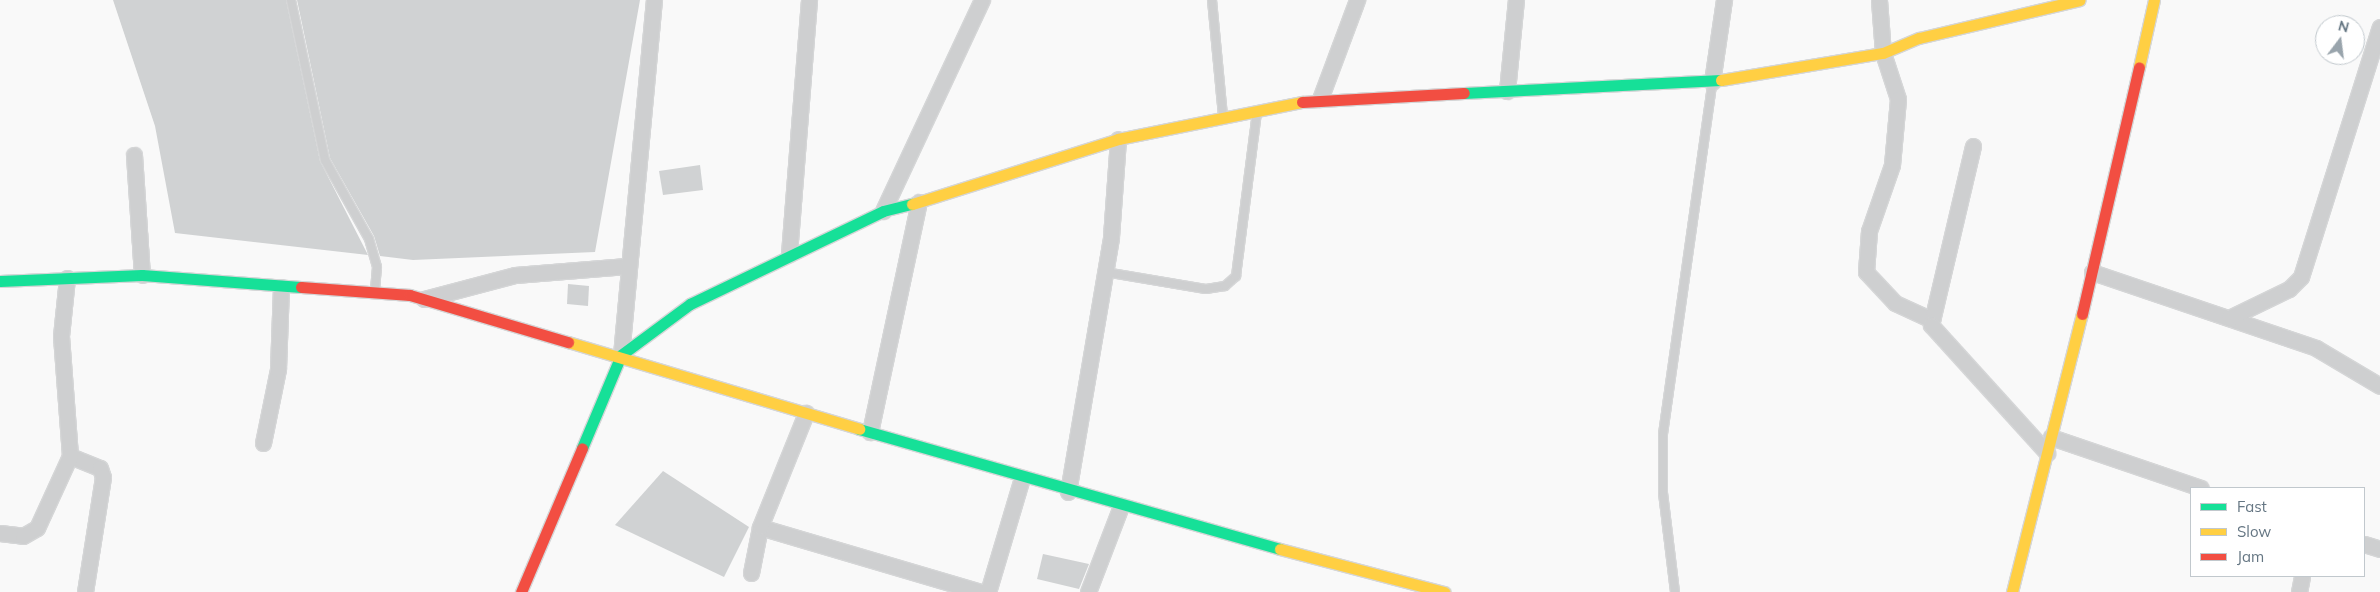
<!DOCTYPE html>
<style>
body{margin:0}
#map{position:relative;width:2380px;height:592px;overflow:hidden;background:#f9f9f9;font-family:Mulish,sans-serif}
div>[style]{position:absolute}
.building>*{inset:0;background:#d0d2d3}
.roads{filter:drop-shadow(1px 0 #d5d6d7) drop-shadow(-1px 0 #d5d6d7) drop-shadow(0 1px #d5d6d7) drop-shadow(0 -1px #d5d6d7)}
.lane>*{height:8px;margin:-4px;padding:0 4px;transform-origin:4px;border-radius:4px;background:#cecfd0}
.street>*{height:15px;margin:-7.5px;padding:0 7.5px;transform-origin:7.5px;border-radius:7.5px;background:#cecfd0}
.fast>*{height:11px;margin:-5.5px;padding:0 5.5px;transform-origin:5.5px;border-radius:5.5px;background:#16e098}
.slow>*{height:11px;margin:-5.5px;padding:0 5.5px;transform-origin:5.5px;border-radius:5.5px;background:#ffcf43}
.jam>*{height:11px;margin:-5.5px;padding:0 5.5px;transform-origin:5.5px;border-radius:5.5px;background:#f24e42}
span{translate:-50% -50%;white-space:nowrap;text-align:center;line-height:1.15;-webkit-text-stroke:5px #fff;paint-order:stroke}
.legend{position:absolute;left:2190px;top:487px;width:175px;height:90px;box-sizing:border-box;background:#fff;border:1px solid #c1c8cd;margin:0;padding:6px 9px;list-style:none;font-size:15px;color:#657683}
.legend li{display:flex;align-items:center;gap:10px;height:25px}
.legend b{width:25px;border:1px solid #c1c8cd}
.north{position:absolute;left:2315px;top:15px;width:50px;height:50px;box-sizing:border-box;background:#fff;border:1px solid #c1c8cd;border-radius:50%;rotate:15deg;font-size:14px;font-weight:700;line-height:20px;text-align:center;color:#657683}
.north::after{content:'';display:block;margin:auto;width:18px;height:22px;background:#99a4ac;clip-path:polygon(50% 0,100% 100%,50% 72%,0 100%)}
</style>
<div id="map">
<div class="building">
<i style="clip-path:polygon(113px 0,286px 0,320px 161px,368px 255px,175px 233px,155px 126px)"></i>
<i style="clip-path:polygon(297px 0,640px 0,595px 252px,413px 260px,380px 256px,374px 236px,330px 158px)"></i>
<i style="clip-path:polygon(700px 165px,703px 190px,663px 195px,659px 171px)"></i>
<i style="clip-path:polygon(568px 284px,589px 286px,588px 306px,567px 304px)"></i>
<i style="clip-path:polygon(663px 471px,749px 527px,724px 577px,615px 525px)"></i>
<i style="clip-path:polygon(1043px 554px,1089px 564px,1079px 589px,1037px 579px)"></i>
</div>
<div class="roads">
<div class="lane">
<i style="left:291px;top:0;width:164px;rotate:78deg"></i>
<i style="left:325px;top:160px;width:90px;rotate:60.9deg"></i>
<i style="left:369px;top:239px;width:29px;rotate:74deg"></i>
<i style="left:377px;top:267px;width:24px;rotate:95deg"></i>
<i style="left:1212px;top:0;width:118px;rotate:84.6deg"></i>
<i style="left:1105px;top:272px;width:102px;rotate:9.6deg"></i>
<i style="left:1206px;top:289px;width:19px;rotate:-9deg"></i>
<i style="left:1225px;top:286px;width:15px;rotate:-42deg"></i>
<i style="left:1236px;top:276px;width:166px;rotate:-82.7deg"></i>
<i style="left:1675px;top:592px;width:100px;rotate:-96.9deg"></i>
<i style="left:1663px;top:493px;width:59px;rotate:-90deg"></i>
<i style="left:1663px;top:434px;width:353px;rotate:-82deg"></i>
</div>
<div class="street">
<i style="left:1879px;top:0;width:53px;rotate:85.7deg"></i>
<i style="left:1883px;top:53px;width:48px;rotate:71.9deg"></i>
<i style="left:1898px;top:99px;width:66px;rotate:95.2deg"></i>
<i style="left:1892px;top:165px;width:70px;rotate:109.2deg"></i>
<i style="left:1869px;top:231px;width:41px;rotate:94.2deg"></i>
<i style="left:1866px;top:272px;width:42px;rotate:46.9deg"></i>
<i style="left:1895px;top:303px;width:41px;rotate:24.7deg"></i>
<i style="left:1712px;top:82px;width:83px;rotate:-81.7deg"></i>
<i style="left:1507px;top:91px;width:91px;rotate:-84.4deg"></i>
<i style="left:1320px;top:99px;width:106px;rotate:-69.5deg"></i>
<i style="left:1973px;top:146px;width:184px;rotate:103.2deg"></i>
<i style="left:1931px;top:325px;width:173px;rotate:47.8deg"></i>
<i style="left:134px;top:155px;width:120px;rotate:86.2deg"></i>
<i style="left:883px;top:211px;width:233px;rotate:-64.9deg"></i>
<i style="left:789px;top:254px;width:255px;rotate:-85.5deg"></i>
<i style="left:2092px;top:272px;width:237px;rotate:18.7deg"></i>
<i style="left:2316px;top:348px;width:74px;rotate:30.7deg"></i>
<i style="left:67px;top:278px;width:58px;rotate:95.9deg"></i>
<i style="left:61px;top:336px;width:120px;rotate:85.7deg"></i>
<i style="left:70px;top:456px;width:32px;rotate:22deg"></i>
<i style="left:100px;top:468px;width:9px;rotate:72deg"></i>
<i style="left:103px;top:477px;width:116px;rotate:98.9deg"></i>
<i style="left:424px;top:299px;width:94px;rotate:-14.8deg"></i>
<i style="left:515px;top:275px;width:112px;rotate:-4.6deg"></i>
<i style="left:2229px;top:318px;width:67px;rotate:-25.8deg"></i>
<i style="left:2289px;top:289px;width:17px;rotate:-45deg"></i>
<i style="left:2301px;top:277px;width:262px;rotate:-72.5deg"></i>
<i style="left:621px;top:355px;width:357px;rotate:-84.7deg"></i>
<i style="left:870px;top:432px;width:235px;rotate:-78deg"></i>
<i style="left:2051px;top:437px;width:158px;rotate:18.8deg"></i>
<i style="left:263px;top:443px;width:76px;rotate:-78.5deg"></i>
<i style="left:278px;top:369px;width:82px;rotate:-87.9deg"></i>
<i style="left:1068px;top:492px;width:259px;rotate:-80.4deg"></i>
<i style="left:1111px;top:237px;width:98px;rotate:-85.9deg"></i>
<i style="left:760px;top:527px;width:230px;rotate:16.4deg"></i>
<i style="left:0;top:533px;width:23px;rotate:7deg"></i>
<i style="left:23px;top:536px;width:16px;rotate:-30deg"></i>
<i style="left:37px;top:528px;width:79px;rotate:-65.4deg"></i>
<i style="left:2364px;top:544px;width:17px;rotate:17deg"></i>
<i style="left:751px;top:573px;width:47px;rotate:-78.9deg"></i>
<i style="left:760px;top:527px;width:123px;rotate:-68deg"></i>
<i style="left:988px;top:592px;width:119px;rotate:-73.4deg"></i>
<i style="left:1088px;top:592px;width:92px;rotate:-69deg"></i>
<i style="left:2299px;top:592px;width:16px;rotate:-79deg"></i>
</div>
<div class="fast">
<i style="left:1464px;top:93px;width:257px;rotate:-2.9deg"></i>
<i style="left:0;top:281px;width:142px;rotate:-2.4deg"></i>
<i style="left:142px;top:275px;width:159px;rotate:4.3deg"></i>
<i style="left:859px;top:429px;width:438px;rotate:15.9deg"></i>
<i style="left:582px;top:448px;width:101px;rotate:-67.2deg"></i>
<i style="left:621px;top:355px;width:86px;rotate:-36.5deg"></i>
<i style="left:690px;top:304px;width:214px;rotate:-25.7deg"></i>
<i style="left:883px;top:211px;width:30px;rotate:-14deg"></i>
</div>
<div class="slow">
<i style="left:2139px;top:67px;width:69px;rotate:-77.4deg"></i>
<i style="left:1721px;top:80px;width:164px;rotate:-9.5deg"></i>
<i style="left:1883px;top:53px;width:39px;rotate:-23deg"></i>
<i style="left:1919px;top:38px;width:165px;rotate:-13.3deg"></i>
<i style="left:912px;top:204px;width:216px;rotate:-17.5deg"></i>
<i style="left:1118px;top:139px;width:188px;rotate:-11.4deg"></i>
<i style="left:568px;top:342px;width:304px;rotate:16.6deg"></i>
<i style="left:1280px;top:549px;width:170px;rotate:14.7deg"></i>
<i style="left:2012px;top:592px;width:287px;rotate:-75.9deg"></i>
</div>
<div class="jam">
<i style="left:1302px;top:102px;width:162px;rotate:-3.2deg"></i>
<i style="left:301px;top:287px;width:109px;rotate:4.2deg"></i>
<i style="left:410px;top:295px;width:165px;rotate:16.6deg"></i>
<i style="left:2082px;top:314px;width:253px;rotate:-77deg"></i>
<i style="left:521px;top:592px;width:156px;rotate:-67deg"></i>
</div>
</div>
<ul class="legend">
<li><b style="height:6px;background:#16e098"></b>Fast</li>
<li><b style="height:6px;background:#ffcf43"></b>Slow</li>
<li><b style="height:6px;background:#f24e42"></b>Jam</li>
</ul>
<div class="north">N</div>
</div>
